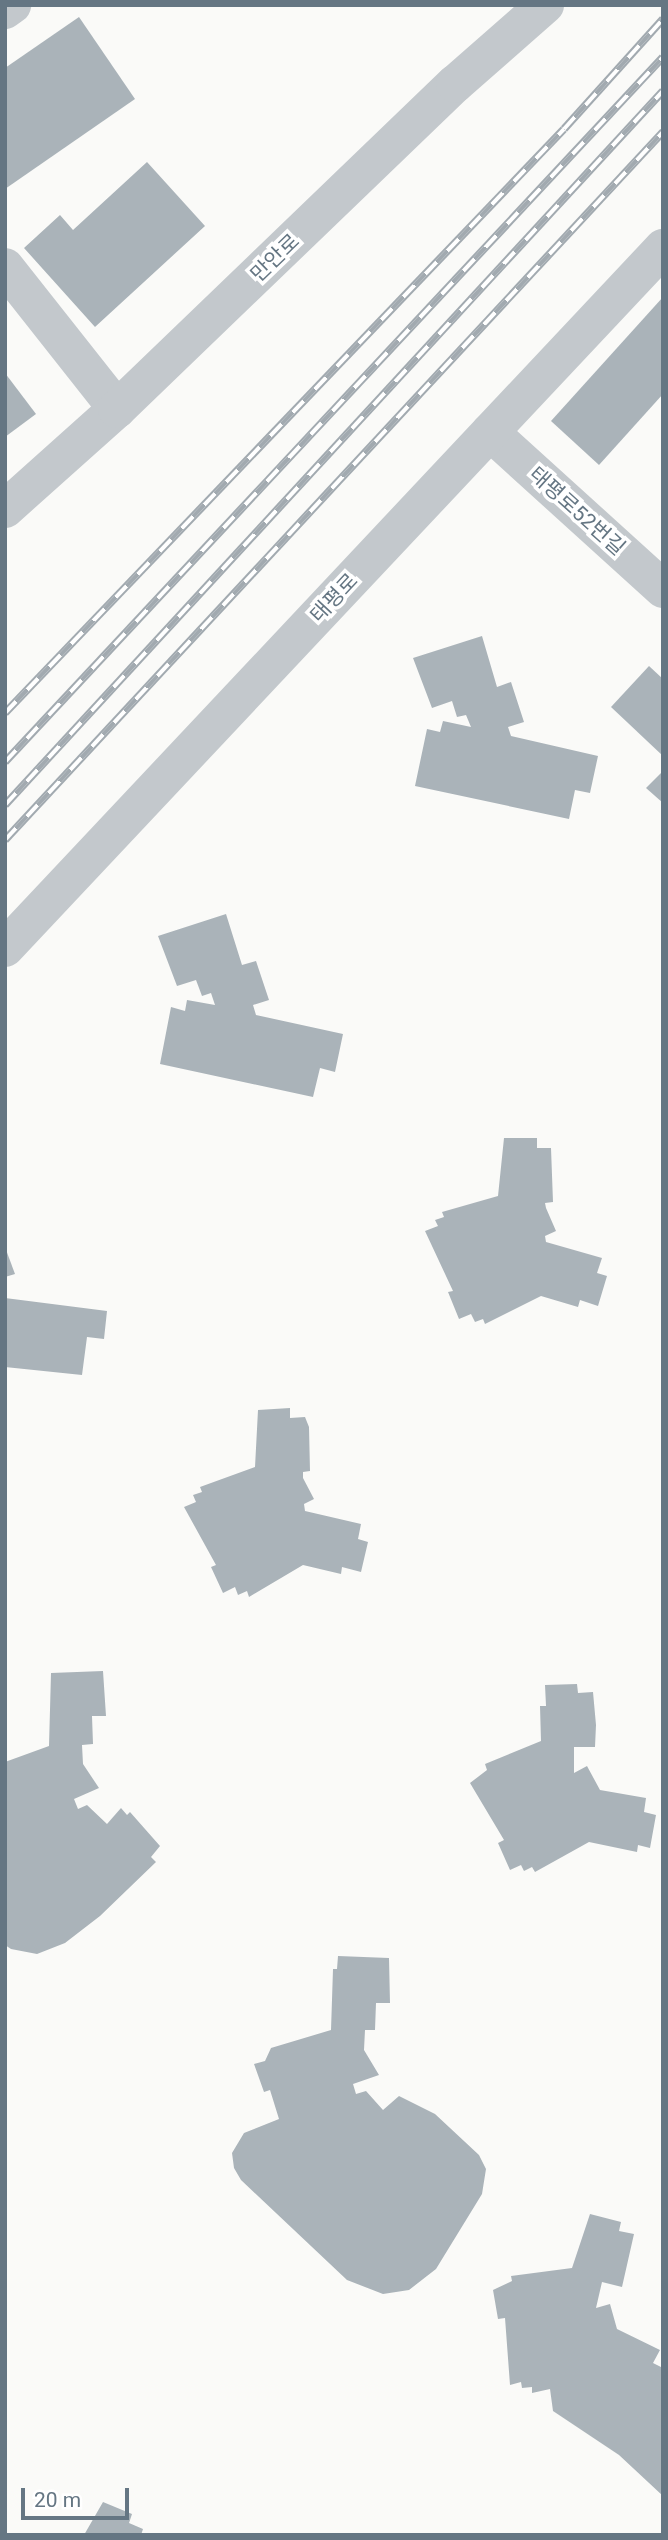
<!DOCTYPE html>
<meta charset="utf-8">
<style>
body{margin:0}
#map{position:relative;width:668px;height:2540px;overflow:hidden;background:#fafaf8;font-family:Roboto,"Noto Sans KR",sans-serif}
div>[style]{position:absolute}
.building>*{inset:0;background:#aab3b9}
.minor>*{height:38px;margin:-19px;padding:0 19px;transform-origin:19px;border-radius:19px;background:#c3c8cc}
.rail>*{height:8px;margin-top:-4px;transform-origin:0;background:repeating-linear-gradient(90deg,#fff 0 16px,#a2aab0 0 32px);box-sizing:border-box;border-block:2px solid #a2aab0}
span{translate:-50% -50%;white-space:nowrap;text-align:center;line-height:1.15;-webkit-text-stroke:7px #fff;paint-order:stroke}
.street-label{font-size:21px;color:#657683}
.frame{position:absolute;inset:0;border:7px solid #657683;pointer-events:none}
.scale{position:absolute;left:21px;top:2488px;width:108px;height:32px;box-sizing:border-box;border:4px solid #657683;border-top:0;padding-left:9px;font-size:21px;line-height:24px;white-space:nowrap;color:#657683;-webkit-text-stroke:5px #fff;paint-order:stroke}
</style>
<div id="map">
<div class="building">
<i style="clip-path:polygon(79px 17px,135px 99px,5px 189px,5px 68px)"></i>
<i style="clip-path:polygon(147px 162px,205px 226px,95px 327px,24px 248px,60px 215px,73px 230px)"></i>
<i style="clip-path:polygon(663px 297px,663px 394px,599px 465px,551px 421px)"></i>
<i style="clip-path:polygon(5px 373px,36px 414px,5px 437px)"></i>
<i style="clip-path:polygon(482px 636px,497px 687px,511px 682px,524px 722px,508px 727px,511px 736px,598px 756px,590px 793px,575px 790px,569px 819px,415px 786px,427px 729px,440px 732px,443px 721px,471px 727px,466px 715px,457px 717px,452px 701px,432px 708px,413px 658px)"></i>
<i style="clip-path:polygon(649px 666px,663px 679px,663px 756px,611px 707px)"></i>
<i style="clip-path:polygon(663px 771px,663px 803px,646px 788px)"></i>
<i style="clip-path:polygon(226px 914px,242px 965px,256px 961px,269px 1000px,253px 1005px,256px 1015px,343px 1034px,335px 1072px,320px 1068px,313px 1097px,160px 1064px,171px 1007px,185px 1011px,187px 1000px,215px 1005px,211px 993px,202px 996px,196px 980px,177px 986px,158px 936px)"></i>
<i style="clip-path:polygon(504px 1138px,537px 1138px,537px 1148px,551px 1148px,553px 1202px,545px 1203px,546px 1208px,556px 1231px,545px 1236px,546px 1242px,602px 1258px,597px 1273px,607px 1276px,598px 1306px,580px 1300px,578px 1307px,541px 1296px,485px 1324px,483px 1319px,475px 1322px,471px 1314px,459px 1319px,448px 1292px,453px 1291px,425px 1231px,438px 1226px,435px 1220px,444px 1217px,442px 1212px,498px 1196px)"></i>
<i style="clip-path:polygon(5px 1247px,15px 1274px,5px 1277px)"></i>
<i style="clip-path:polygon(5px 1298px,107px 1311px,104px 1339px,87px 1337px,82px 1375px,5px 1367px)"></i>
<i style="clip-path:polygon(290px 1408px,290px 1418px,305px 1417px,309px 1427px,310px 1471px,303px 1472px,303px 1478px,314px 1499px,304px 1504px,305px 1511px,361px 1524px,358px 1539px,368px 1542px,361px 1572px,342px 1567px,341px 1574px,303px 1565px,249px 1597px,247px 1591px,238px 1595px,235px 1587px,223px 1593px,211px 1567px,216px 1565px,184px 1507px,196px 1502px,193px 1495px,202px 1492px,200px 1487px,255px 1467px,258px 1410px)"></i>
<i style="clip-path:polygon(103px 1671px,106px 1716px,92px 1716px,93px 1744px,82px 1745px,83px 1764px,99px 1788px,74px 1799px,78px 1809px,87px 1805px,107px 1824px,121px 1808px,127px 1815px,130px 1812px,160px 1846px,151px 1857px,156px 1862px,100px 1916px,65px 1943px,37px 1954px,11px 1949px,5px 1945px,5px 1762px,49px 1746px,51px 1673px)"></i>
<i style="clip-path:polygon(577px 1684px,578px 1693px,593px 1692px,596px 1725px,595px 1747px,574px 1747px,574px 1773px,587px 1766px,600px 1790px,646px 1798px,644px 1812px,656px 1815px,650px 1848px,638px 1845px,637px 1852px,589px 1842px,535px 1872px,532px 1867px,524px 1871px,521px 1865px,510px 1870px,498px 1843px,504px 1840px,470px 1783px,487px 1770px,485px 1764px,541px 1741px,540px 1706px,546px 1706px,545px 1685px)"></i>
<i style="clip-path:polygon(338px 1956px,389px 1958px,390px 2003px,376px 2003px,375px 2030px,365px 2030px,364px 2050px,379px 2075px,353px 2084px,356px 2094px,366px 2091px,383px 2110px,399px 2096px,435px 2114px,479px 2155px,486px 2169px,482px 2194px,436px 2269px,409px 2290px,383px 2294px,347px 2280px,241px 2180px,234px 2168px,232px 2153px,244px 2133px,279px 2119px,270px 2090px,264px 2092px,254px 2064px,265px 2061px,271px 2048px,331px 2030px,333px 1969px,337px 1969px)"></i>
<i style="clip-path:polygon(590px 2214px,621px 2222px,619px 2231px,634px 2234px,622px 2287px,602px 2282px,596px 2308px,610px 2304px,617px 2329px,660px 2350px,653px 2363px,663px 2368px,663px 2496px,619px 2455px,553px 2411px,550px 2389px,532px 2393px,532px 2387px,522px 2388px,521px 2382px,510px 2385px,505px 2318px,498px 2319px,493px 2290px,512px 2281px,511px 2276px,572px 2268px)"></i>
<i style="clip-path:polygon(103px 2502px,132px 2514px,129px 2523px,143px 2529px,141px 2535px,84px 2535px)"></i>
</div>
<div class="minor">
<i style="left:5px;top:10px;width:9px;rotate:-36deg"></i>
<i style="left:5px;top:267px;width:181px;rotate:51.7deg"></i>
<i style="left:490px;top:432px;width:234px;rotate:42.2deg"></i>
<i style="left:5px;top:509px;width:150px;rotate:-41.8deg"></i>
<i style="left:117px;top:409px;width:469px;rotate:-43.9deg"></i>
<i style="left:455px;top:84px;width:120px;rotate:-41.3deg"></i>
<i style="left:5px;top:948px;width:961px;rotate:-46.77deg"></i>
</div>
<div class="rail">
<i style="left:5px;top:713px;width:808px;rotate:-46.25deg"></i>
<i style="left:564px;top:129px;width:148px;rotate:-48deg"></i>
<i style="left:5px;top:762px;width:964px;rotate:-46.97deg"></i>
<i style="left:5px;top:805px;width:971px;rotate:-47.34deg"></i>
<i style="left:5px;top:840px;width:967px;rotate:-47.1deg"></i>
</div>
<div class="street-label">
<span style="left:275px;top:258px;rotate:-44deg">만안로</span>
<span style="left:577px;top:511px;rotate:42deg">태평로52번길</span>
<span style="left:334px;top:598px;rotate:-47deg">태평로</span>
</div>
<div class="frame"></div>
<div class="scale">20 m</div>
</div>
